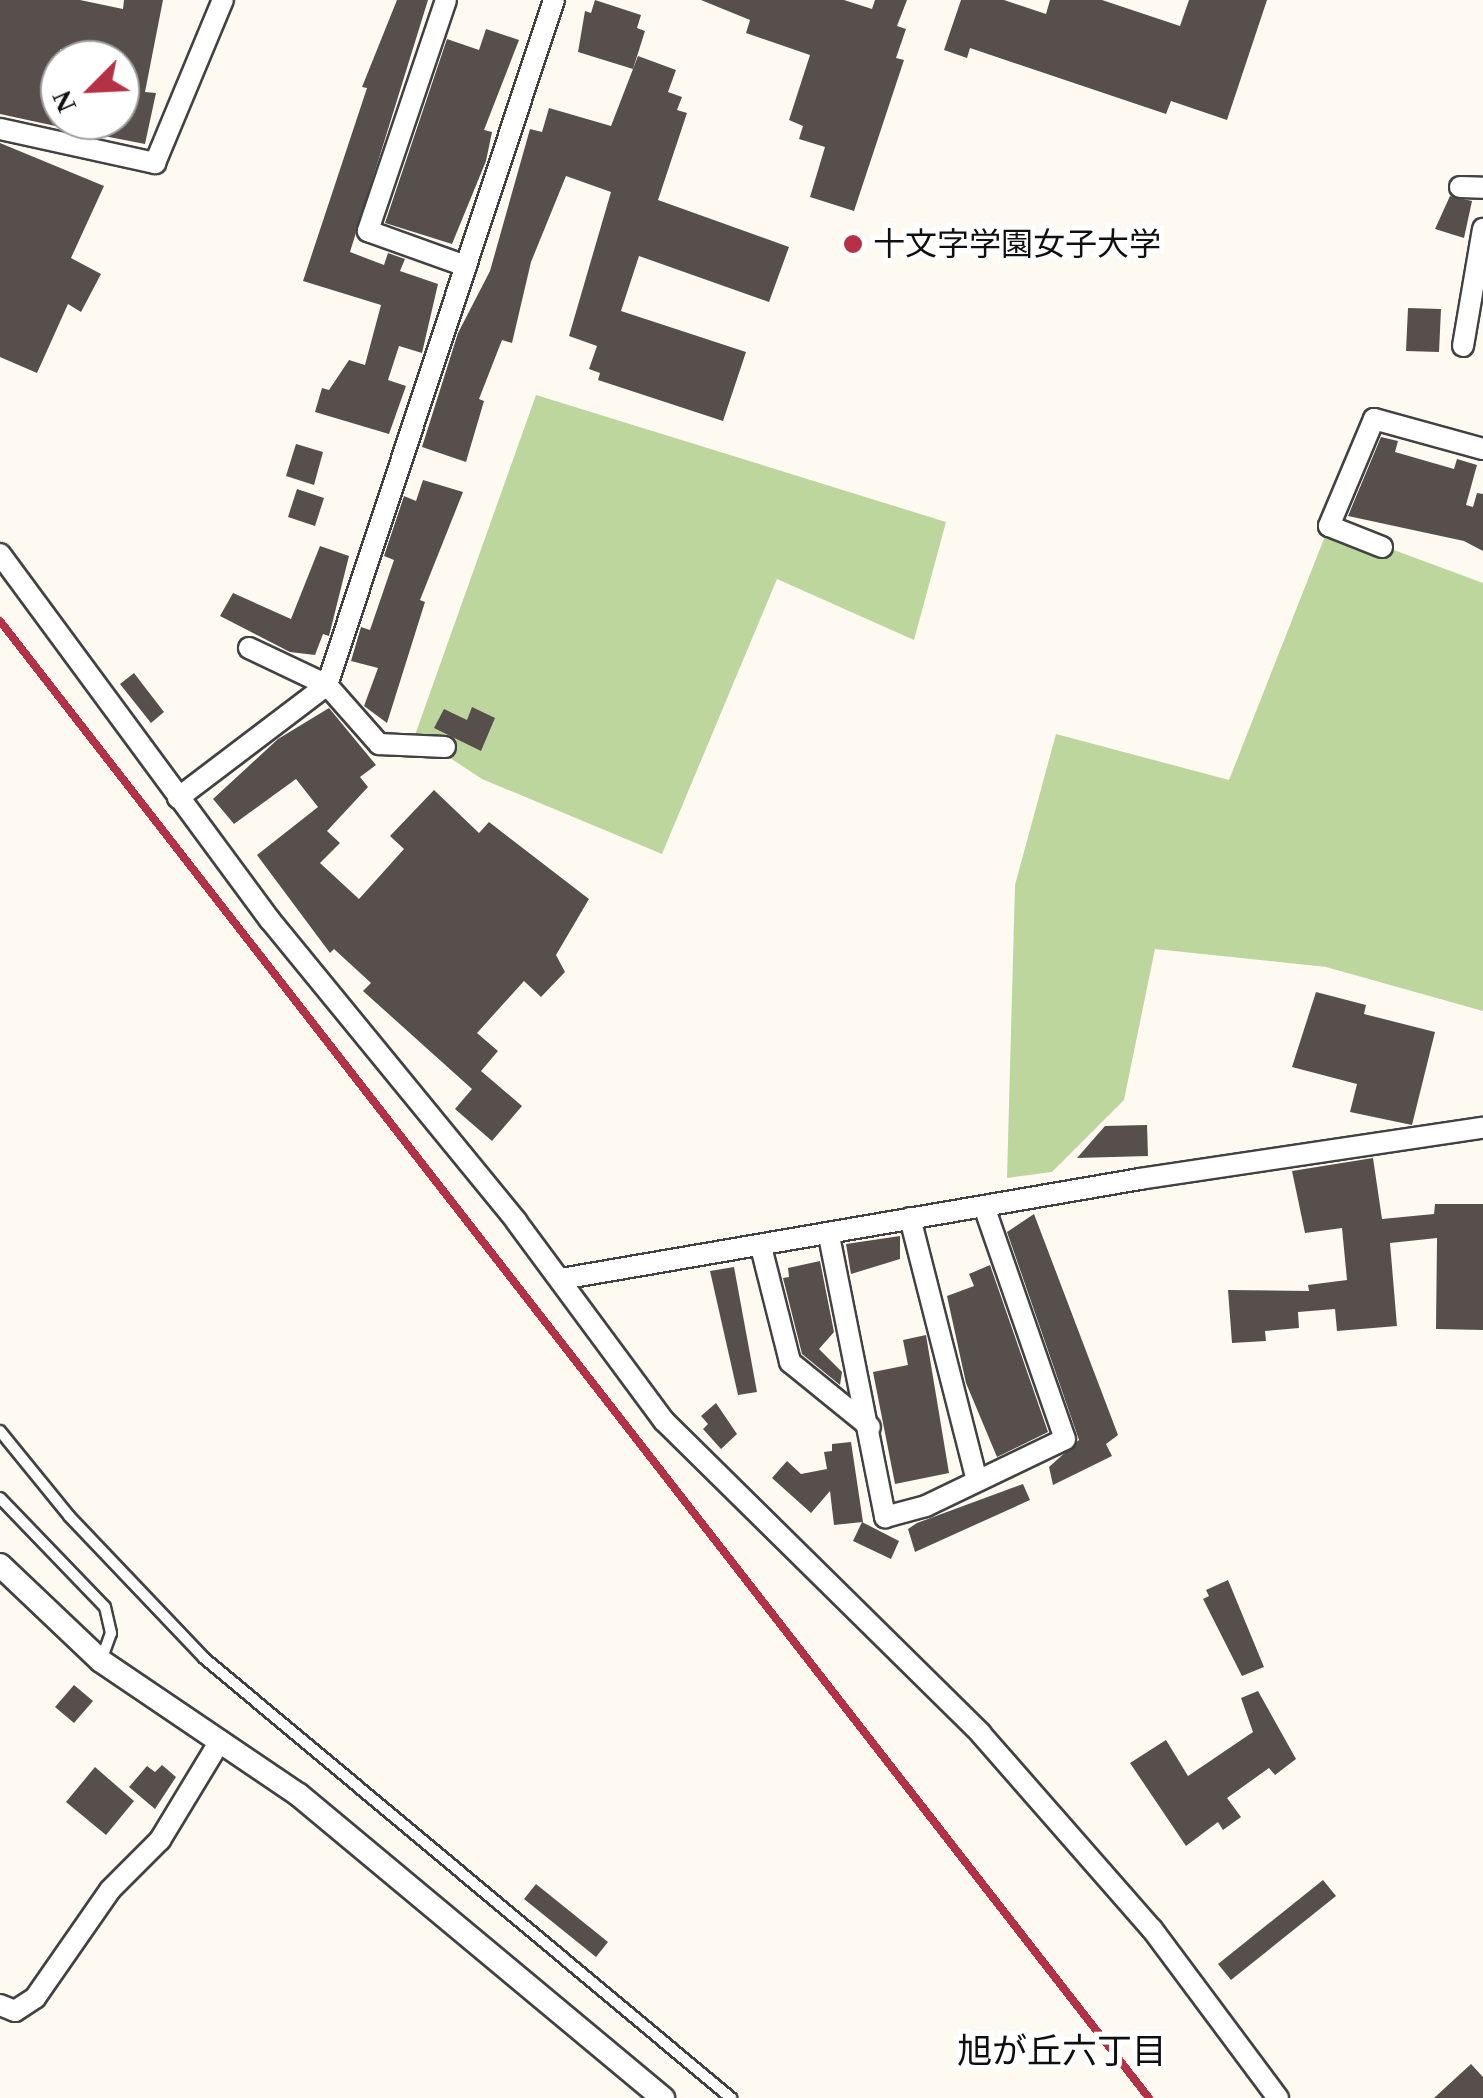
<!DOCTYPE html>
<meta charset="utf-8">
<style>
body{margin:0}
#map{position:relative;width:1483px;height:2098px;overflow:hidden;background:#fefaf2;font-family:"Times New Roman","Noto Sans JP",serif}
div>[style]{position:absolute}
.forest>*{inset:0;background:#bdd69e}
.building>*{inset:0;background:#574f4c}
.roads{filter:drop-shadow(2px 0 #424242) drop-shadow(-2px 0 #424242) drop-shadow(0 2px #424242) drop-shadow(0 -2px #424242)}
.service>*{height:10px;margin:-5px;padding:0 5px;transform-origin:5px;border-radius:5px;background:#fff}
.minor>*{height:20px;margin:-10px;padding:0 10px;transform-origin:10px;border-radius:10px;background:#fff}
.tertiary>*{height:22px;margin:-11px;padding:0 11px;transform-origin:11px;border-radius:11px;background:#fff}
.rail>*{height:8px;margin:-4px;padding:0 4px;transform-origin:4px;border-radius:4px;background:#b53145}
.dots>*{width:28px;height:28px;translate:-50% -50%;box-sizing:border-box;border:5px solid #fff;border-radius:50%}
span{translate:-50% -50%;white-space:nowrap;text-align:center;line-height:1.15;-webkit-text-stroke:10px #fff;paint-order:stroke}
.poi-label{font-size:32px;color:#0f0f0f}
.left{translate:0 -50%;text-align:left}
.neighbourhood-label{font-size:35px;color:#0f0f0f}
.north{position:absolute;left:40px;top:40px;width:100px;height:100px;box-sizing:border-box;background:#fff;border:2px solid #9f9f9f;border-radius:50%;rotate:246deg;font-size:28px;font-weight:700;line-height:40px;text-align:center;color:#0f0f0f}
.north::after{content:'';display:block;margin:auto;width:35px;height:45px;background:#b53145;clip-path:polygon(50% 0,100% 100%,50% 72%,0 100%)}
</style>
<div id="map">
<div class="forest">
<i style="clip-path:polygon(536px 395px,946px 522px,914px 640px,777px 579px,662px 854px,482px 779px,415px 735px)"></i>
<i style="clip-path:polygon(1329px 526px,1483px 583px,1483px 1011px,1326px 967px,1155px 949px,1124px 1100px,1052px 1172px,1007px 1178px,1015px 885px,1056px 734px,1229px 780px)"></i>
</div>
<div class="building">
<i style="clip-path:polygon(0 0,80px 0,123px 9px,124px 0,163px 0,145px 92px,156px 93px,145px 144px,63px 128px,64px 120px,120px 120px,120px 60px,60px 49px,60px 127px,0 114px)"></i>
<i style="clip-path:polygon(397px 0,428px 0,350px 252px,384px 265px,388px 253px,405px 259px,400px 271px,438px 284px,422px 353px,399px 346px,388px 380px,406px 386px,389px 434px,315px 412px,322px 388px,329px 390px,349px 360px,365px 365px,381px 305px,303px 281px,367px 88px,362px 87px)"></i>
<i style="clip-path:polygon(595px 0,641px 15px,637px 28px,645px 31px,633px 69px,578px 52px,585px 11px,591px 13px)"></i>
<i style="clip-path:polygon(701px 0,844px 0,872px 9px,875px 0,907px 0,897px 26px,906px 29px,896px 58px,904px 60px,854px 211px,810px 197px,825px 147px,799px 139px,803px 126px,789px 120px,810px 55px,746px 33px,750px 20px)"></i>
<i style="clip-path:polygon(961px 0,1004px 0,1046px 14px,1050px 0,1102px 0,1180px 26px,1189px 0,1267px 0,1227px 120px,1171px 101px,1166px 114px,970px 48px,967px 58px,944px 50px)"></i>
<i style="clip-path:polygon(486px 29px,519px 40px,484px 130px,492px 132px,486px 161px,452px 244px,385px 223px,447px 39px,479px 50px)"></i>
<i style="clip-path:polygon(638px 56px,676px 70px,668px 92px,682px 97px,677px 110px,687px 113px,658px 200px,789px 247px,769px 302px,639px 256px,621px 311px,746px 352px,723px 421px,598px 380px,600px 373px,589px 369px,597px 346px,569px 336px,611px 192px,566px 176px,531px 262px,512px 343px,502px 340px,479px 399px,484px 401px,466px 462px,422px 447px,458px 333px,490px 271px,530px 129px,542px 132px,549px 108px,611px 126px)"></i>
<i style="clip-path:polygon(0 143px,104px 186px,71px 258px,101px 274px,81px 312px,68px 304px,37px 373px,0 357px)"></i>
<i style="clip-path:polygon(1450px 196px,1472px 201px,1464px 238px,1435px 229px)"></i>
<i style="clip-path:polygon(1408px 308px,1441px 309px,1439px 352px,1406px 351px)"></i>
<i style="clip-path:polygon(1381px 437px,1398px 441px,1395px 452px,1454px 469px,1457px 459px,1477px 465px,1466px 505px,1473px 507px,1477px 493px,1483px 494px,1483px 551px,1464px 541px,1348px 516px)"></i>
<i style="clip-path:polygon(296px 444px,323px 452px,314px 485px,286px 476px)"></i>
<i style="clip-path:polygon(423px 480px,463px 492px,420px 600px,425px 602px,387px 723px,364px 706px,378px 668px,351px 661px,361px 627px,370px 630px,394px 560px,384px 556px,404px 496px,416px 501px)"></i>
<i style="clip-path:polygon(297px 489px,324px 498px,315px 526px,288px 517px)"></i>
<i style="clip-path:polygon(320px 546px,349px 556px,329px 636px,323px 634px,315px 655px,290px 652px,220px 616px,233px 593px,291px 619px)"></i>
<i style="clip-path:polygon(134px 673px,164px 712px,151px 723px,120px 684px)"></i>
<i style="clip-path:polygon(472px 707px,495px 718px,481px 751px,434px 728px,444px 709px,467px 720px)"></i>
<i style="clip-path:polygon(329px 708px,376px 765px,360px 777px,368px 787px,327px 831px,340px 843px,320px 863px,359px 899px,404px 849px,390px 836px,434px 790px,479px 833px,489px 822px,589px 899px,556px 955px,565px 972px,541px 997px,524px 981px,477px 1033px,498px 1051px,481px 1071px,522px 1106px,492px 1141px,455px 1109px,472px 1089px,363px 991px,371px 983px,334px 949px,330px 953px,257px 855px,318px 807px,296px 779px,234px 824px,213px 799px,278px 739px)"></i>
<i style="clip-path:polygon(1316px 992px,1366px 1005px,1364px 1014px,1435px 1032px,1412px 1125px,1350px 1112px,1357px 1084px,1292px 1067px)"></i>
<i style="clip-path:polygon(1147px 1125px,1148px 1156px,1077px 1158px,1105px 1126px)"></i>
<i style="clip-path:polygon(1373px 1158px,1382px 1219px,1434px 1214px,1435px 1204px,1483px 1204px,1483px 1330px,1436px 1329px,1437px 1238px,1390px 1243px,1397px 1326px,1337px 1331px,1335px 1309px,1298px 1312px,1299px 1328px,1265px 1331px,1266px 1341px,1232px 1343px,1228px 1290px,1309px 1291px,1308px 1285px,1347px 1280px,1342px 1228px,1305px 1233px,1292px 1171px)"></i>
<i style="clip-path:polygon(1034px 1214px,1118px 1435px,1106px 1444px,1112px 1456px,1053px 1485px,1049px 1467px,1079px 1440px,1007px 1232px)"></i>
<i style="clip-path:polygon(900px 1236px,900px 1259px,851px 1274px,846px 1244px)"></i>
<i style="clip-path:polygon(820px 1261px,834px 1332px,819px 1349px,842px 1372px,840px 1385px,802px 1354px,783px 1278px,789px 1277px,788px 1268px)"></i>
<i style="clip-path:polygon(990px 1265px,1048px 1432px,997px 1457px,966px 1383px,947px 1296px,974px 1286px,969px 1274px)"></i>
<i style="clip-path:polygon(734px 1267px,757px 1392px,738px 1395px,710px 1271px)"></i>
<i style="clip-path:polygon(926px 1335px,949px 1473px,895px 1484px,873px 1372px,908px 1365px,903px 1340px)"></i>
<i style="clip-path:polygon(716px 1403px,737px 1434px,721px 1449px,703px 1429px,708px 1424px,701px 1416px)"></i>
<i style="clip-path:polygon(851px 1442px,863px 1522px,834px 1525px,830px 1491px,811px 1513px,772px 1478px,787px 1461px,801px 1474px,827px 1469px,824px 1452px,832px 1451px,832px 1444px)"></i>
<i style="clip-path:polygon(1023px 1484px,1030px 1500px,915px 1552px,908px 1529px,917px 1523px)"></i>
<i style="clip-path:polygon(862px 1522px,899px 1541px,891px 1559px,853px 1541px)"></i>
<i style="clip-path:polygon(1228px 1580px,1264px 1667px,1242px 1676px,1203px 1599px,1209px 1596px,1206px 1590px)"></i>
<i style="clip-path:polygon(74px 1685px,93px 1701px,74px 1723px,55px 1707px)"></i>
<i style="clip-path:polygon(1258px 1691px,1296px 1759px,1275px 1775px,1269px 1768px,1227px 1798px,1241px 1817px,1223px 1830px,1218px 1822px,1186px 1846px,1130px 1763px,1166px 1740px,1188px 1776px,1253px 1732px,1241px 1698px)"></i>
<i style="clip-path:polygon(162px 1765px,176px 1777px,155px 1809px,129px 1787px,147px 1766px,155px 1772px)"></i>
<i style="clip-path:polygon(95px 1767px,134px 1801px,106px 1835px,66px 1802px)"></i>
<i style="clip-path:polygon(1323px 1880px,1336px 1896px,1231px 1980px,1218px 1964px)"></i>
<i style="clip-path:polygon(536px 1884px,608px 1942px,596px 1957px,524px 1899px)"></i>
<i style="clip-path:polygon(1471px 2064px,1483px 2077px,1483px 2098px,1434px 2098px)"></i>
</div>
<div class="roads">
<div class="service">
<i style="left:0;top:1431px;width:109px;rotate:50.9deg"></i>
<i style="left:69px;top:1516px;width:196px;rotate:46.4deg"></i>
<i style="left:204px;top:1658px;width:687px;rotate:39.86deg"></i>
<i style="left:0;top:1498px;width:151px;rotate:46.1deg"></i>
<i style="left:105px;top:1607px;width:27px;rotate:77deg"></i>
<i style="left:111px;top:1633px;width:30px;rotate:110deg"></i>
</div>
<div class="minor">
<i style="left:446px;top:0;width:244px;rotate:108.7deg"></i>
<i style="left:368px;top:231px;width:104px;rotate:19.7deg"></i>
<i style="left:0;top:129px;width:159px;rotate:12.4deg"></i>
<i style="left:155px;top:163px;width:177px;rotate:-67.4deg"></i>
<i style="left:1460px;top:187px;width:23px;rotate:2deg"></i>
<i style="left:1463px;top:346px;width:119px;rotate:-80.3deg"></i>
<i style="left:1382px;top:547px;width:57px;rotate:-158.4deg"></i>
<i style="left:1329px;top:526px;width:116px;rotate:-67.2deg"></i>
<i style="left:1374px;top:419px;width:113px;rotate:15.4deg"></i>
<i style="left:0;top:554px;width:455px;rotate:53.6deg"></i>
<i style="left:270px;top:920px;width:389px;rotate:50.7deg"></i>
<i style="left:516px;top:1221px;width:249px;rotate:53.5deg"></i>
<i style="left:664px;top:1421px;width:445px;rotate:44.6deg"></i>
<i style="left:981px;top:1734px;width:259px;rotate:48.8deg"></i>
<i style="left:1152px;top:1929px;width:211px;rotate:53.3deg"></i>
<i style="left:249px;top:648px;width:86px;rotate:25.4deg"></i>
<i style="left:327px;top:685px;width:79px;rotate:48.6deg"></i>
<i style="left:379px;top:744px;width:66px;rotate:2.6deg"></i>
<i style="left:178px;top:798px;width:187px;rotate:-37.2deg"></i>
<i style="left:327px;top:685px;width:722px;rotate:-71.67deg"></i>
<i style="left:910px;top:1218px;width:271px;rotate:75.7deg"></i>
<i style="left:829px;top:1236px;width:287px;rotate:78.7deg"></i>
<i style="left:885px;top:1517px;width:42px;rotate:-15deg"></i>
<i style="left:926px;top:1506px;width:154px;rotate:-25.7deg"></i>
<i style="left:1065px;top:1439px;width:246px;rotate:-109.2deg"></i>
<i style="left:761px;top:1247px;width:119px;rotate:75.8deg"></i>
<i style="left:790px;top:1362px;width:103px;rotate:39.1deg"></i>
<i style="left:561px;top:1279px;width:588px;rotate:-9.8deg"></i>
<i style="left:1140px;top:1179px;width:347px;rotate:-8.5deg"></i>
<i style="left:0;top:2005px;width:16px;rotate:22deg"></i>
<i style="left:15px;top:2011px;width:24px;rotate:-33deg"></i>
<i style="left:35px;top:1998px;width:131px;rotate:-55.2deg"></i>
<i style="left:110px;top:1890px;width:71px;rotate:-45deg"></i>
<i style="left:160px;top:1840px;width:116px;rotate:-58.8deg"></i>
</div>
<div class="tertiary">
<i style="left:0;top:1565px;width:139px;rotate:43.5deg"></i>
<i style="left:101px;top:1661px;width:239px;rotate:34.1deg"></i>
<i style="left:299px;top:1795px;width:474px;rotate:39.8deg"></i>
</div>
</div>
<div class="rail">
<i style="left:0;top:621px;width:1871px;rotate:52.12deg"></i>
</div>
<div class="dots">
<i style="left:853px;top:244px;background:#b53145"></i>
</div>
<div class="poi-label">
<span class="left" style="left:873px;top:244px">十文字学園女子大学</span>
</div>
<div class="neighbourhood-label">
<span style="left:1062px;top:2052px">旭が丘六丁目</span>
</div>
<div class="north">N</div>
</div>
